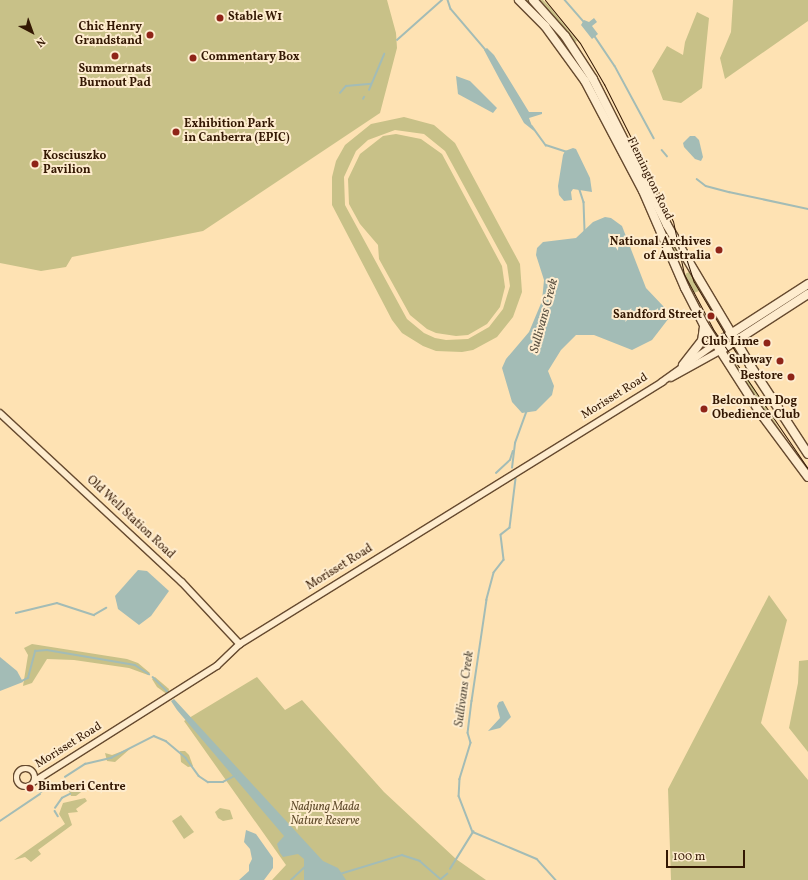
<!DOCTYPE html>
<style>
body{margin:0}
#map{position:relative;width:808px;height:880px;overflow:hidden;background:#fee2b3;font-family:Vollkorn,serif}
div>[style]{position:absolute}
.green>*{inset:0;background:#c8c188}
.water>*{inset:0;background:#a3bcb6}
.stream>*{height:1.5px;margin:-0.75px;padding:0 0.75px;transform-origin:0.75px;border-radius:0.75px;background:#a3bcb6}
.roads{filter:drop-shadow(1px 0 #664a2f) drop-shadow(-1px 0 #664a2f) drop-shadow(0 1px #664a2f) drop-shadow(0 -1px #664a2f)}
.minor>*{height:5.5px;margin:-2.75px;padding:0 2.75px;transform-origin:2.75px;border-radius:2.75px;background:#feecce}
.minor>.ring{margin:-2.75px;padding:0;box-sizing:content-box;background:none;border:5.5px solid #feecce;border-radius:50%}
.secondary>*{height:8px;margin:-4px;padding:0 4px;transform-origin:4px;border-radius:4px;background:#feecce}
.tram>*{height:1px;margin:-0.5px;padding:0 0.5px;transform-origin:0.5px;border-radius:0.5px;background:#341803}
.dots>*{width:11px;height:11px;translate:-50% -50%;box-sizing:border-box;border:2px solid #feecce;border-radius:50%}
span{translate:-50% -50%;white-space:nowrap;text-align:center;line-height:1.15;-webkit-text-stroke:4px #feecce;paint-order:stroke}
.poi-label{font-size:12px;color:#341803;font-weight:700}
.left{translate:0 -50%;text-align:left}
.right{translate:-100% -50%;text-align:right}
.street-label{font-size:12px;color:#341803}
.park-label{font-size:12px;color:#604b2b;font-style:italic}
.water-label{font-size:13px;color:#5b5142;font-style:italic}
.north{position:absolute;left:12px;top:12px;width:40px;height:40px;-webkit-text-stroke:3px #feecce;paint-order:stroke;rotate:139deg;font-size:11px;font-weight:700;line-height:16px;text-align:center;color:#341803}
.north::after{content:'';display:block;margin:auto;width:14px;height:18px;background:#341803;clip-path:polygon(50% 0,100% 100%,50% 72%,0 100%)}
.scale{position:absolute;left:666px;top:850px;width:79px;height:18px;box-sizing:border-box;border:2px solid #341803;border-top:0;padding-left:5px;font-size:12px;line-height:14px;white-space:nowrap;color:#341803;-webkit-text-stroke:3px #feecce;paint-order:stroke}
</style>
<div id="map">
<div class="green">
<i style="clip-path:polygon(0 0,387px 0,396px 33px,397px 48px,380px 113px,203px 231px,72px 257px,66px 267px,41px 271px,0 263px)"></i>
<i style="clip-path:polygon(524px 0,529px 0,560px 35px,589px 77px,677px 247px,677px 262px,592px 86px,559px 39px)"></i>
<i style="clip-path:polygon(539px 0,543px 0,549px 6px,577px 41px,575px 42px)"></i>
<i style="clip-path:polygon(733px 0,808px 0,808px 21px,725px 79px,720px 58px,731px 32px)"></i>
<i style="clip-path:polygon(697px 12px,709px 18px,702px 88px,681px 103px,663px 100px,652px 71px,667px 46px,683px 55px,685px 42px)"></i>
<i style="clip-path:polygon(evenodd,404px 117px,434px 125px,455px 143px,520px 264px,522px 292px,513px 317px,497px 337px,473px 350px,462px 352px,436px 351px,423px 346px,402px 333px,392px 320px,332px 205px,332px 177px,336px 161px,345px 145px,371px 124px,404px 117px,395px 130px,424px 134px,445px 151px,507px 265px,510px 286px,503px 309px,489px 327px,468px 339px,446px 340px,435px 338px,424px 333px,407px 319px,345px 205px,344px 177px,356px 151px,368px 140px,395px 130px)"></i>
<i style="clip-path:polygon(396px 134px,421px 139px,442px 154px,502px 266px,505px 287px,500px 307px,487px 324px,468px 335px,456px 336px,436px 333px,427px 329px,410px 315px,379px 259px,378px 245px,360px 224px,349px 204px,348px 179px,360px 154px,383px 136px)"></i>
<i style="clip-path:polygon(689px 272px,699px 291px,694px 293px,685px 274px)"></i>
<i style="clip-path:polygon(734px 362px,752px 385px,795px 454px,741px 376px)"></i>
<i style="clip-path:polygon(769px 595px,787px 620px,761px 723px,808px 780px,808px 880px,671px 880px,668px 789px)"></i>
<i style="clip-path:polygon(32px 644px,127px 659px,138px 663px,150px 673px,148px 675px,129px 668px,74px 660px,47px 659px,32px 683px,23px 686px,28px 655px,24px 648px)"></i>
<i style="clip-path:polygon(808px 660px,808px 752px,789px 728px,798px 683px,799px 661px)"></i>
<i style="clip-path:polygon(155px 677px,169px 689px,168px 695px,157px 687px,152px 679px)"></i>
<i style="clip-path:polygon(257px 677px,285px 710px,302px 700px,384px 792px,456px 859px,486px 880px,272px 880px,286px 865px,184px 721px)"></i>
<i style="clip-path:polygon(131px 748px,115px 762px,107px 761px,105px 753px,112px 755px)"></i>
<i style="clip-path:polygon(180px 751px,185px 751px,189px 755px,193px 766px,188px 767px,181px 762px)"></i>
<i style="clip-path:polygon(78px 785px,84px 785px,85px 789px,76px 796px,71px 796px,69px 791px)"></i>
<i style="clip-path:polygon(85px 798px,87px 801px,76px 809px,78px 812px,68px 813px,72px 825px,38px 850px,41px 854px,31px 862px,25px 857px,14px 860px,65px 824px,59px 814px,63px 803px)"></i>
<i style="clip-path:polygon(220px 808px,230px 810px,233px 819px,223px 821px,218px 818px,215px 812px)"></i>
<i style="clip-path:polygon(181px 815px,194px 832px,184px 839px,172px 821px)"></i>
</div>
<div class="water">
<i style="clip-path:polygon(594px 18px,597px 22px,592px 26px,598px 34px,592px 39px,581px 25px,584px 20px,589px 22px)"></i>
<i style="clip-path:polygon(487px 48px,494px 55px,529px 112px,542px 112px,542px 114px,529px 118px,534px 131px,524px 123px,500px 80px,484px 50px)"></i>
<i style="clip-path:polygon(456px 76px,470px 81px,497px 108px,493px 113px,458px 94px)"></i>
<i style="clip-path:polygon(690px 136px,695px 136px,699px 140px,703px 157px,701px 161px,695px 159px,684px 147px,683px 143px)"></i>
<i style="clip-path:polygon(573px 148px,576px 149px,590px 178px,592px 192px,573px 189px,571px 192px,572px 200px,564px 201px,559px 195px,558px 186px,563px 155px,565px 151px)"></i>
<i style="clip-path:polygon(605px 217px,611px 218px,622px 226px,646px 288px,664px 307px,669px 318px,652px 340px,632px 350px,594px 335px,576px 335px,561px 350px,548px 371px,554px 386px,552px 395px,536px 411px,522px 413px,512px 402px,502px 368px,506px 359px,529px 332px,542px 301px,544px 280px,536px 255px,537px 248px,543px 242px,576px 238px,593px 222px)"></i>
<i style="clip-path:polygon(138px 570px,147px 571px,169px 591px,151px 616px,139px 625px,118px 609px,115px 596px)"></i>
<i style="clip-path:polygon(0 657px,17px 671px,23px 682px,0 691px)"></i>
<i style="clip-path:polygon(174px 699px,323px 861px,338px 868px,346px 880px,304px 880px,304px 859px,298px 854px,283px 857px,280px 853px,277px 844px,284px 836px,177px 710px,171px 701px)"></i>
<i style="clip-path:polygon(503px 701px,511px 717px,500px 728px,488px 731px,500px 718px,497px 706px,499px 702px)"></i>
<i style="clip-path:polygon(246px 830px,256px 834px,273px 858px,273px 868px,264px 880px,239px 880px,249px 871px,249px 865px,252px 859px,250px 849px,244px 842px)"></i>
</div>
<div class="stream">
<i style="left:448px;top:0;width:9px;rotate:72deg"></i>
<i style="left:451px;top:9px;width:54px;rotate:49.5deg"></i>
<i style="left:565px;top:0;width:29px;rotate:49deg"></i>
<i style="left:594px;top:35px;width:37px;rotate:56deg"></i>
<i style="left:615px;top:66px;width:82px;rotate:61.6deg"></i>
<i style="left:397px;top:40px;width:60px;rotate:-41.6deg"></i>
<i style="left:369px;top:90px;width:39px;rotate:-67deg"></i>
<i style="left:340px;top:93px;width:9px;rotate:-49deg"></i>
<i style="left:346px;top:86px;width:25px;rotate:-5deg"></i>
<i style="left:363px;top:99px;width:2px;rotate:-63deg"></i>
<i style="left:532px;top:126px;width:24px;rotate:54deg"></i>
<i style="left:546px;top:145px;width:22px;rotate:18deg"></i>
<i style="left:662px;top:150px;width:8px;rotate:50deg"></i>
<i style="left:697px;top:179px;width:11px;rotate:38deg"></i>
<i style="left:706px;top:186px;width:24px;rotate:15deg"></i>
<i style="left:729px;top:192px;width:81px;rotate:12.1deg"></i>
<i style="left:579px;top:187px;width:16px;rotate:72deg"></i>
<i style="left:584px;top:202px;width:31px;rotate:88deg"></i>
<i style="left:512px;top:468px;width:25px;rotate:-83deg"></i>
<i style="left:515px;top:443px;width:33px;rotate:-70deg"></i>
<i style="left:496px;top:473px;width:19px;rotate:-43deg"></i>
<i style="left:510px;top:460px;width:9px;rotate:-72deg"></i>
<i style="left:516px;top:479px;width:49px;rotate:97deg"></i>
<i style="left:510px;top:528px;width:11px;rotate:142deg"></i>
<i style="left:501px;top:535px;width:25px;rotate:83deg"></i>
<i style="left:504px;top:560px;width:16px;rotate:128deg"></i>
<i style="left:494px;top:573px;width:28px;rotate:105deg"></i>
<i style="left:487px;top:600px;width:102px;rotate:98.4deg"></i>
<i style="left:472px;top:701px;width:32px;rotate:97deg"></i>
<i style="left:468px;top:733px;width:10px;rotate:73deg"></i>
<i style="left:471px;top:743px;width:38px;rotate:107deg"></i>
<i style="left:460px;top:779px;width:17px;rotate:93deg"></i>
<i style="left:459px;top:796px;width:39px;rotate:69deg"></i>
<i style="left:473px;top:832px;width:69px;rotate:22.9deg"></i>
<i style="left:537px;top:859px;width:28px;rotate:48deg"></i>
<i style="left:16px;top:613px;width:42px;rotate:-13.7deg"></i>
<i style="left:57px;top:603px;width:39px;rotate:18deg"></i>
<i style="left:94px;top:615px;width:14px;rotate:-30deg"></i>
<i style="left:153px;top:677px;width:23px;rotate:45deg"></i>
<i style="left:22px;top:681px;width:7px;rotate:-27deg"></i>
<i style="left:28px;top:678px;width:28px;rotate:-75deg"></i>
<i style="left:35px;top:651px;width:12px;rotate:-5deg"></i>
<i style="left:47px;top:650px;width:89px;rotate:9.7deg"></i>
<i style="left:135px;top:665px;width:17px;rotate:33deg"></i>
<i style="left:65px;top:777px;width:24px;rotate:-33deg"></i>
<i style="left:85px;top:764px;width:27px;rotate:-13deg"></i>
<i style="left:111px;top:758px;width:48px;rotate:-27.1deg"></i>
<i style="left:154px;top:736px;width:13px;rotate:23deg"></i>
<i style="left:166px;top:741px;width:26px;rotate:40deg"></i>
<i style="left:186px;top:758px;width:22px;rotate:54deg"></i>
<i style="left:199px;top:776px;width:11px;rotate:34deg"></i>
<i style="left:208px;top:782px;width:15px"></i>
<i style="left:223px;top:782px;width:16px;rotate:-27deg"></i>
<i style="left:41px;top:792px;width:14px;rotate:-30deg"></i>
<i style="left:55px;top:808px;width:12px;rotate:-55deg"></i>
<i style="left:62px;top:798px;width:9px;rotate:-27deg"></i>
<i style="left:55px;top:811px;width:6px;rotate:59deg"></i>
<i style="left:0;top:821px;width:48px;rotate:-34deg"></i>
<i style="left:450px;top:869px;width:44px;rotate:-58.1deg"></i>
<i style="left:340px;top:874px;width:65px;rotate:-17deg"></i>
<i style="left:402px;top:855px;width:19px;rotate:18deg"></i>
<i style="left:420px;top:861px;width:28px;rotate:41deg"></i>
<i style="left:441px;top:879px;width:8px;rotate:-40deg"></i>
<i style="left:291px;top:880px;width:18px;rotate:-43deg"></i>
</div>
<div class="roads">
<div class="minor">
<i style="left:671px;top:378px;width:56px;rotate:-28.9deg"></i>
<i style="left:0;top:413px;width:248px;rotate:42.9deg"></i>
<i style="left:182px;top:582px;width:85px;rotate:46.9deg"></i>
<i class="ring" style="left:17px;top:769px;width:12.5px;height:12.5px"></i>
<i style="left:35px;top:781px;width:215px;rotate:-32.3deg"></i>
<i style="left:217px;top:666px;width:32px;rotate:-44deg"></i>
<i style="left:240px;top:644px;width:497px;rotate:-31.8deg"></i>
<i style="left:662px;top:382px;width:65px;rotate:-35.6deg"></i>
</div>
<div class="secondary">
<i style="left:519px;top:0;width:37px;rotate:45deg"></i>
<i style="left:545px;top:26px;width:68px;rotate:54deg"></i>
<i style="left:585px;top:81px;width:124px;rotate:62.2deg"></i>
<i style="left:643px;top:191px;width:106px;rotate:66.6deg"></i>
<i style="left:685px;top:288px;width:42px;rotate:62.8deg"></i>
<i style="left:704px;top:325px;width:102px;rotate:57.4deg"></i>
<i style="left:759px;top:411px;width:82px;rotate:53.4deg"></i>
<i style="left:533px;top:0;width:48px;rotate:48.4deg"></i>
<i style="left:565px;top:36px;width:51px;rotate:56.9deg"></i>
<i style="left:593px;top:79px;width:164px;rotate:63.1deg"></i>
<i style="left:667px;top:225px;width:163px;rotate:59.3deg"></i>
<i style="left:750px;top:365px;width:106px;rotate:56.9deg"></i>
<i style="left:715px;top:344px;width:111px;rotate:-32.8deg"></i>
<i style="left:720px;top:351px;width:105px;rotate:-32.9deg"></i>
<i style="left:683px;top:365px;width:31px;rotate:-52deg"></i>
<i style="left:702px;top:341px;width:15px;rotate:-82deg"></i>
</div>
</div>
<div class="tram">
<i style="left:545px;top:0;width:55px;rotate:50.9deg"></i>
<i style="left:580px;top:43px;width:48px;rotate:59.7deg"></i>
<i style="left:604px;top:84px;width:153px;rotate:63.3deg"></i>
<i style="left:673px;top:221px;width:54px;rotate:78.3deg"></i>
<i style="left:684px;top:274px;width:62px;rotate:62.2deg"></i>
<i style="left:713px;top:329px;width:169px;rotate:55.8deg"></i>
<i style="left:686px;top:258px;width:25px;rotate:72deg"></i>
<i style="left:694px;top:282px;width:86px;rotate:59.3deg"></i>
</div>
<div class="dots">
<i style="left:220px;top:18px;background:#8f2418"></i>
<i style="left:150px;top:35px;background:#8f2418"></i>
<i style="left:115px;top:56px;background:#8f2418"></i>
<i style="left:193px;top:58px;background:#8f2418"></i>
<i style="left:176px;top:132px;background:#8f2418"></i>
<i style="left:35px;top:164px;background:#8f2418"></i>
<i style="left:719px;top:250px;background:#8f2418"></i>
<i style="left:711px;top:316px;background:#8f2418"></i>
<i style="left:767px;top:343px;background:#8f2418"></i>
<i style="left:780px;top:361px;background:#8f2418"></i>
<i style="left:791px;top:377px;background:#8f2418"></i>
<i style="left:704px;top:409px;background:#8f2418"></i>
<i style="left:30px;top:788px;background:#8f2418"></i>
</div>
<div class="poi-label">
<span class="left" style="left:228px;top:18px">Stable W1</span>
<span class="right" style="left:142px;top:35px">Chic Henry<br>Grandstand</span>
<span class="left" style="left:201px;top:58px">Commentary Box</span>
<span style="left:115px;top:77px">Summernats<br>Burnout Pad</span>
<span class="left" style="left:184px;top:132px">Exhibition Park<br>in Canberra (EPIC)</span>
<span class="left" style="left:43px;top:164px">Kosciuszko<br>Pavilion</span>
<span class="right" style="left:711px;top:250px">National Archives<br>of Australia</span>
<span class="right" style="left:702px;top:316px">Sandford Street</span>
<span class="right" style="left:759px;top:343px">Club Lime</span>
<span class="right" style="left:772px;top:361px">Subway</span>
<span class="right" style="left:783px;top:377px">Bestore</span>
<span class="left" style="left:712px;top:409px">Belconnen Dog<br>Obedience Club</span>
<span class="left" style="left:38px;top:788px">Bimberi Centre</span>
</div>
<div class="street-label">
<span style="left:649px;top:179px;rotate:64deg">Flemington Road</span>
<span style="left:615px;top:397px;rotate:-32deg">Morisset Road</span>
<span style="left:130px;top:518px;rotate:43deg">Old Well Station Road</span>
<span style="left:340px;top:568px;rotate:-32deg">Morisset Road</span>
<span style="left:69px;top:746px;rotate:-32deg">Morisset Road</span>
</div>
<div class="park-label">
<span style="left:325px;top:815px">Nadjung Mada<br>Nature Reserve</span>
</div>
<div class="water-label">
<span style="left:545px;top:316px;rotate:-75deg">Sullivans Creek</span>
<span style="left:465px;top:689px;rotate:-82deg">Sullivans Creek</span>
</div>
<div class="north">N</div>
<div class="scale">100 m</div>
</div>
